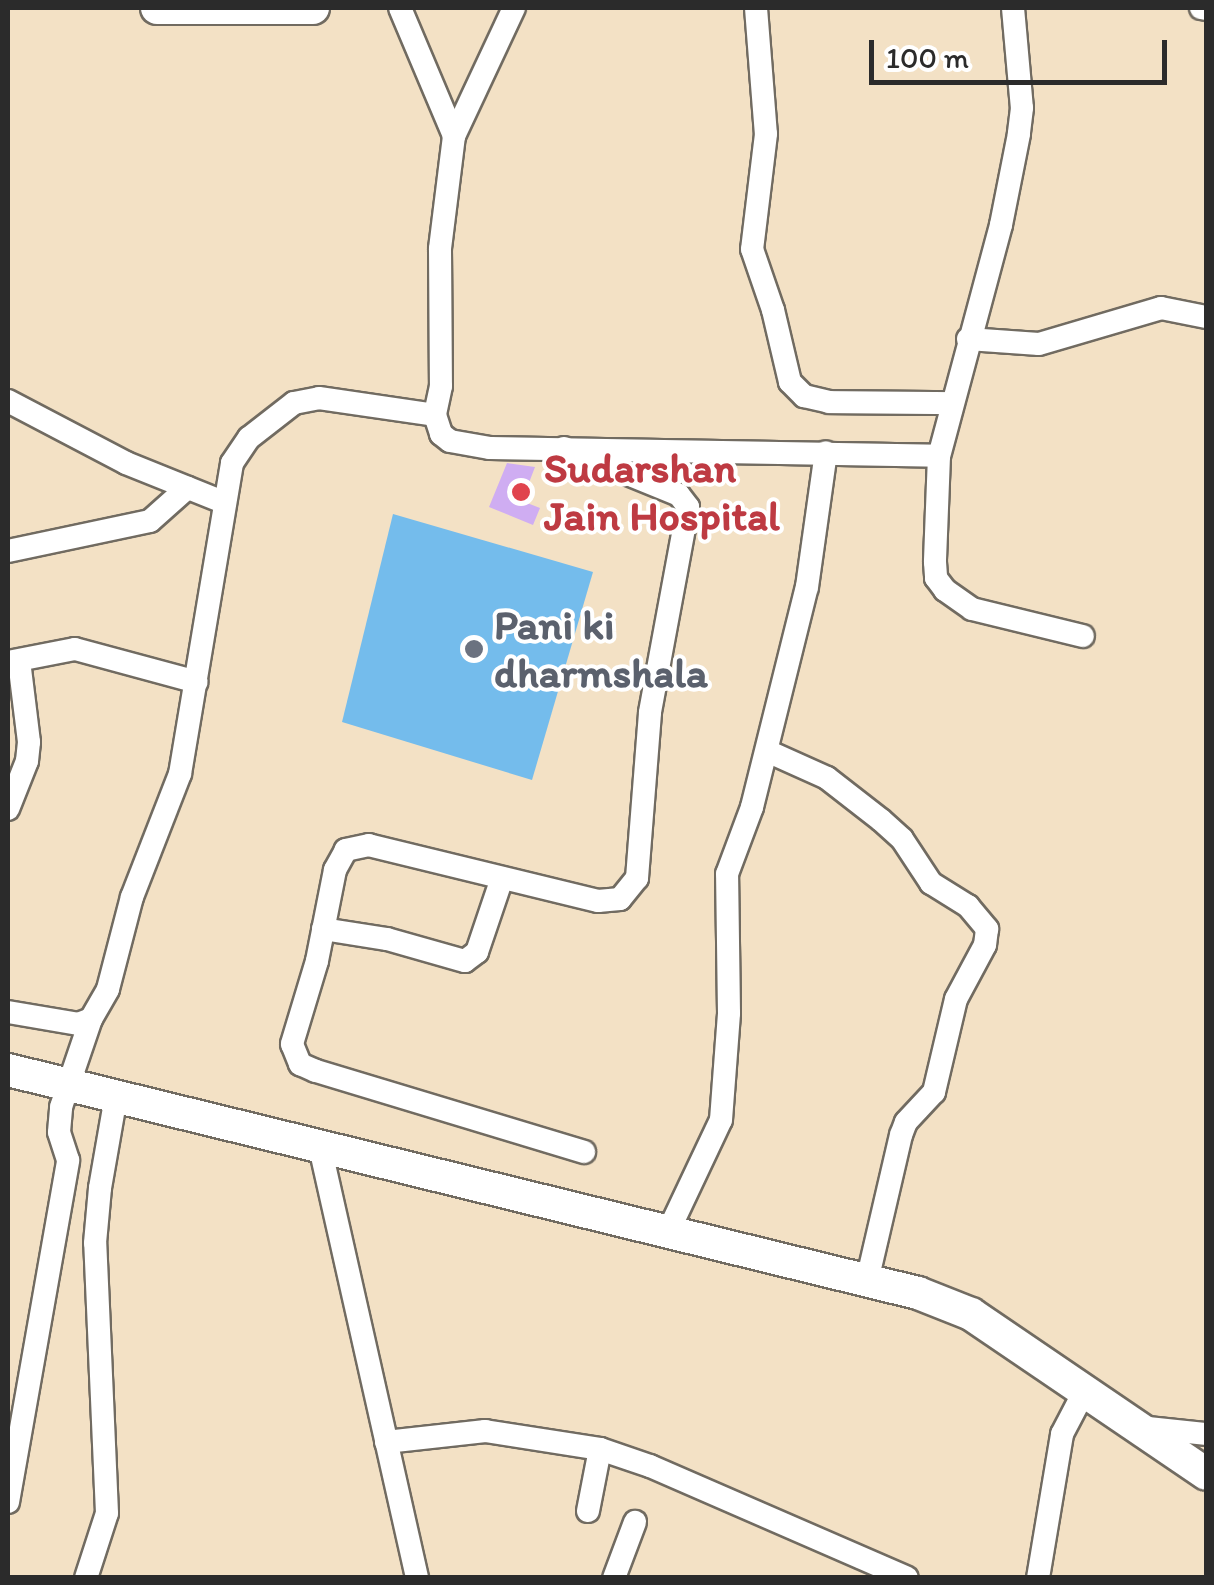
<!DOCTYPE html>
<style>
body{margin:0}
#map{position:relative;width:1214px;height:1585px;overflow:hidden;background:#f3e1c5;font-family:Itim,sans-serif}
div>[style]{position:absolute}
.water>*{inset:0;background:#74bcec}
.building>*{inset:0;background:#cfadf2}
.roads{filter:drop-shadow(2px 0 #716b61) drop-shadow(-2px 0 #716b61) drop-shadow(0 2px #716b61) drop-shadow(0 -2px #716b61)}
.street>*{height:22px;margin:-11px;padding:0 11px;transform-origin:11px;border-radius:11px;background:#fff}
.secondary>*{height:32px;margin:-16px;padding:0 16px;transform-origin:16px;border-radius:16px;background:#fff}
.dots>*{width:28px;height:28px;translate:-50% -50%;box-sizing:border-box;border:5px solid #fff;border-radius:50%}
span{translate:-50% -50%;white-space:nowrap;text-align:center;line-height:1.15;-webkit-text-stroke:8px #fff;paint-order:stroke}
.health-label{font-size:42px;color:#be3a42;font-weight:700}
.left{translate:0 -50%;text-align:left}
.worship-label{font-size:42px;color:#5b616d;font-weight:700}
.frame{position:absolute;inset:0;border:10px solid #2b2b2b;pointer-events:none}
.scale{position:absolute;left:869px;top:40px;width:298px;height:45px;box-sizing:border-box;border:5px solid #2b2b2b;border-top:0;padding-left:12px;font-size:30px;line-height:35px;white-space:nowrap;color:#2b2b2b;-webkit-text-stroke:8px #fff;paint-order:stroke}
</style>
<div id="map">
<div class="water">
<i style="clip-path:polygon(393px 514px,593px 572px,532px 780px,342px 722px)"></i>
</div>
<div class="building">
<i style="clip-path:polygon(507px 463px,535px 467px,522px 501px,540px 508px,533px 525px,489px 507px)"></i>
</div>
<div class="roads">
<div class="street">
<i style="left:400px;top:8px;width:139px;rotate:67.1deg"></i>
<i style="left:454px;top:136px;width:114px;rotate:97.1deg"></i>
<i style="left:440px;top:249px;width:137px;rotate:89.6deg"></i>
<i style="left:441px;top:386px;width:30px;rotate:102deg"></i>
<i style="left:435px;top:415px;width:20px;rotate:72deg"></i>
<i style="left:441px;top:434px;width:11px;rotate:38deg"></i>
<i style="left:450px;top:441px;width:41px;rotate:9.9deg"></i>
<i style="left:490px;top:448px;width:449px;rotate:1deg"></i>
<i style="left:756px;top:8px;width:126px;rotate:85.5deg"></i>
<i style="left:766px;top:134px;width:116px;rotate:96.9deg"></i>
<i style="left:752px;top:249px;width:65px;rotate:71deg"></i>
<i style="left:773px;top:310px;width:74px;rotate:76.7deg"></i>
<i style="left:790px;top:382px;width:20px;rotate:45deg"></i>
<i style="left:804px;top:396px;width:26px;rotate:13deg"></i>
<i style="left:829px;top:402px;width:123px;rotate:0.5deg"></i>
<i style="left:1013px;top:8px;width:100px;rotate:84.9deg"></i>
<i style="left:1022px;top:108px;width:26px;rotate:97deg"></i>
<i style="left:1019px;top:134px;width:93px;rotate:101.2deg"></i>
<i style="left:1001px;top:225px;width:239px;rotate:105deg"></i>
<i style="left:939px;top:456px;width:106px;rotate:92.2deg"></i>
<i style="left:935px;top:562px;width:16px;rotate:86deg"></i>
<i style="left:936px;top:578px;width:15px;rotate:53deg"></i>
<i style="left:945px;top:590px;width:33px;rotate:35deg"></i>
<i style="left:972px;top:609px;width:114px;rotate:13.7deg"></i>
<i style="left:1201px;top:8px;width:5px;rotate:11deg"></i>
<i style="left:454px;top:136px;width:141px;rotate:-64.9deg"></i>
<i style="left:968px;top:339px;width:71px;rotate:4deg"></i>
<i style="left:1039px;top:344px;width:127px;rotate:-16.4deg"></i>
<i style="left:1161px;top:308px;width:46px;rotate:11.3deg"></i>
<i style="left:8px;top:401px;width:133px;rotate:27.7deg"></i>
<i style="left:126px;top:463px;width:105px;rotate:21.9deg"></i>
<i style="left:564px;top:448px;width:124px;rotate:22.2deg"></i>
<i style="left:679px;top:495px;width:15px;rotate:53deg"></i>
<i style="left:688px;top:507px;width:209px;rotate:100.5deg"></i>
<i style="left:650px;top:713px;width:166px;rotate:94.5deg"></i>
<i style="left:637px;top:878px;width:27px;rotate:129deg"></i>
<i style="left:620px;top:899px;width:22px;rotate:175deg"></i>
<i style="left:598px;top:901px;width:236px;rotate:-166.3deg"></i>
<i style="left:369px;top:845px;width:24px;rotate:168deg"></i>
<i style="left:346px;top:850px;width:23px;rotate:119deg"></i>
<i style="left:335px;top:870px;width:93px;rotate:101.2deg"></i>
<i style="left:317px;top:961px;width:87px;rotate:106.8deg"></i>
<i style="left:292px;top:1044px;width:22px;rotate:68deg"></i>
<i style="left:300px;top:1064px;width:17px;rotate:24deg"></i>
<i style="left:316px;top:1071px;width:280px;rotate:16.8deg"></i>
<i style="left:8px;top:551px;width:145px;rotate:-11.9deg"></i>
<i style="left:150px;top:521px;width:50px;rotate:-41.7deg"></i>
<i style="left:8px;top:662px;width:68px;rotate:-11deg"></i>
<i style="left:75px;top:649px;width:126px;rotate:15.1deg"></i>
<i style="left:767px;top:751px;width:66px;rotate:24.2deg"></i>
<i style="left:827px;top:778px;width:68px;rotate:37.9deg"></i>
<i style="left:881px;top:820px;width:28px;rotate:42deg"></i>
<i style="left:902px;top:839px;width:53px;rotate:56.6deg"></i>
<i style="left:931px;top:883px;width:44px;rotate:31.9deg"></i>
<i style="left:968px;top:906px;width:30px;rotate:50deg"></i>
<i style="left:987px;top:929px;width:16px;rotate:97deg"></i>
<i style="left:985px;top:945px;width:61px;rotate:118.2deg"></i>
<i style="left:956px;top:999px;width:96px;rotate:103.3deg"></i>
<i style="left:934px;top:1092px;width:41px;rotate:133deg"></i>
<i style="left:906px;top:1122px;width:14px;rotate:111deg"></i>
<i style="left:901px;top:1135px;width:150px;rotate:103.1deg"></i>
<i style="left:8px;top:809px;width:52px;rotate:-68.4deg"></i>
<i style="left:27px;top:761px;width:19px;rotate:-84deg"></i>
<i style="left:29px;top:742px;width:82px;rotate:-97deg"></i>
<i style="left:323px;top:929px;width:65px;rotate:8.9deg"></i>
<i style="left:387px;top:939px;width:81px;rotate:15.8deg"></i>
<i style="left:465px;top:961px;width:15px;rotate:-37deg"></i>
<i style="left:477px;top:952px;width:78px;rotate:-71.3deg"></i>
<i style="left:8px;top:1012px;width:71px;rotate:9.7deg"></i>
<i style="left:78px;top:1024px;width:14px;rotate:-21deg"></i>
<i style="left:320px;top:1147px;width:442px;rotate:77.3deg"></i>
<i style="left:668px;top:1232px;width:124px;rotate:-64.7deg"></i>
<i style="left:721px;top:1120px;width:107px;rotate:-85.7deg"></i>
<i style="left:729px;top:1013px;width:139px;rotate:-90.8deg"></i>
<i style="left:727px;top:874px;width:72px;rotate:-69.5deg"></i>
<i style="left:752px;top:807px;width:227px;rotate:-76deg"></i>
<i style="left:807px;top:587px;width:136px;rotate:-82deg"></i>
<i style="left:1140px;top:1427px;width:66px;rotate:6.1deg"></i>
<i style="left:386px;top:1442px;width:100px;rotate:-6.3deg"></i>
<i style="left:485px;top:1431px;width:116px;rotate:8.9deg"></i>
<i style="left:600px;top:1449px;width:53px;rotate:18.8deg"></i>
<i style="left:650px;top:1466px;width:280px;rotate:23.5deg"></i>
<i style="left:8px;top:1502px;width:347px;rotate:-80deg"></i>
<i style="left:68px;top:1160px;width:29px;rotate:-108deg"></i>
<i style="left:59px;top:1132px;width:25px;rotate:-85deg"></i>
<i style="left:61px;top:1107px;width:93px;rotate:-71.2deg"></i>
<i style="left:91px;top:1019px;width:34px;rotate:-60deg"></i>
<i style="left:108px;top:989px;width:95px;rotate:-75.4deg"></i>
<i style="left:132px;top:897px;width:132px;rotate:-68.7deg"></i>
<i style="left:180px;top:774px;width:315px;rotate:-80.5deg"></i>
<i style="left:232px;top:463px;width:30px;rotate:-56deg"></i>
<i style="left:249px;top:438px;width:57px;rotate:-37.9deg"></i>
<i style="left:294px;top:403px;width:25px;rotate:-11deg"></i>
<i style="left:319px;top:398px;width:117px;rotate:8.3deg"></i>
<i style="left:588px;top:1511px;width:63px;rotate:-79deg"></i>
<i style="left:86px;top:1578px;width:68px;rotate:-72.1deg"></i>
<i style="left:107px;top:1513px;width:270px;rotate:-92.5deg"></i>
<i style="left:95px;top:1243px;width:55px;rotate:-84.8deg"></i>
<i style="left:100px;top:1188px;width:93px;rotate:-80.1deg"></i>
<i style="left:614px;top:1578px;width:60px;rotate:-69.4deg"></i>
<i style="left:1038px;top:1578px;width:146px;rotate:-80.5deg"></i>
<i style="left:1062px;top:1434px;width:47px;rotate:-62.4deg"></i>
</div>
<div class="secondary">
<i style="left:157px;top:8px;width:156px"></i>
<i style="left:8px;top:1070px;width:937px;rotate:13.77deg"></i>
<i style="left:918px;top:1293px;width:57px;rotate:21.6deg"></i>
<i style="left:971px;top:1314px;width:284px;rotate:34.2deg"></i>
</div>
</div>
<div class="dots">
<i style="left:521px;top:492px;background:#e0444e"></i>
<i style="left:474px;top:649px;background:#6b7280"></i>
</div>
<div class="health-label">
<span class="left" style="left:544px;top:492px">Sudarshan<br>Jain Hospital</span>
</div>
<div class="worship-label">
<span class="left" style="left:494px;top:649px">Pani ki<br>dharmshala</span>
</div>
<div class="frame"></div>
<div class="scale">100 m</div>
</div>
